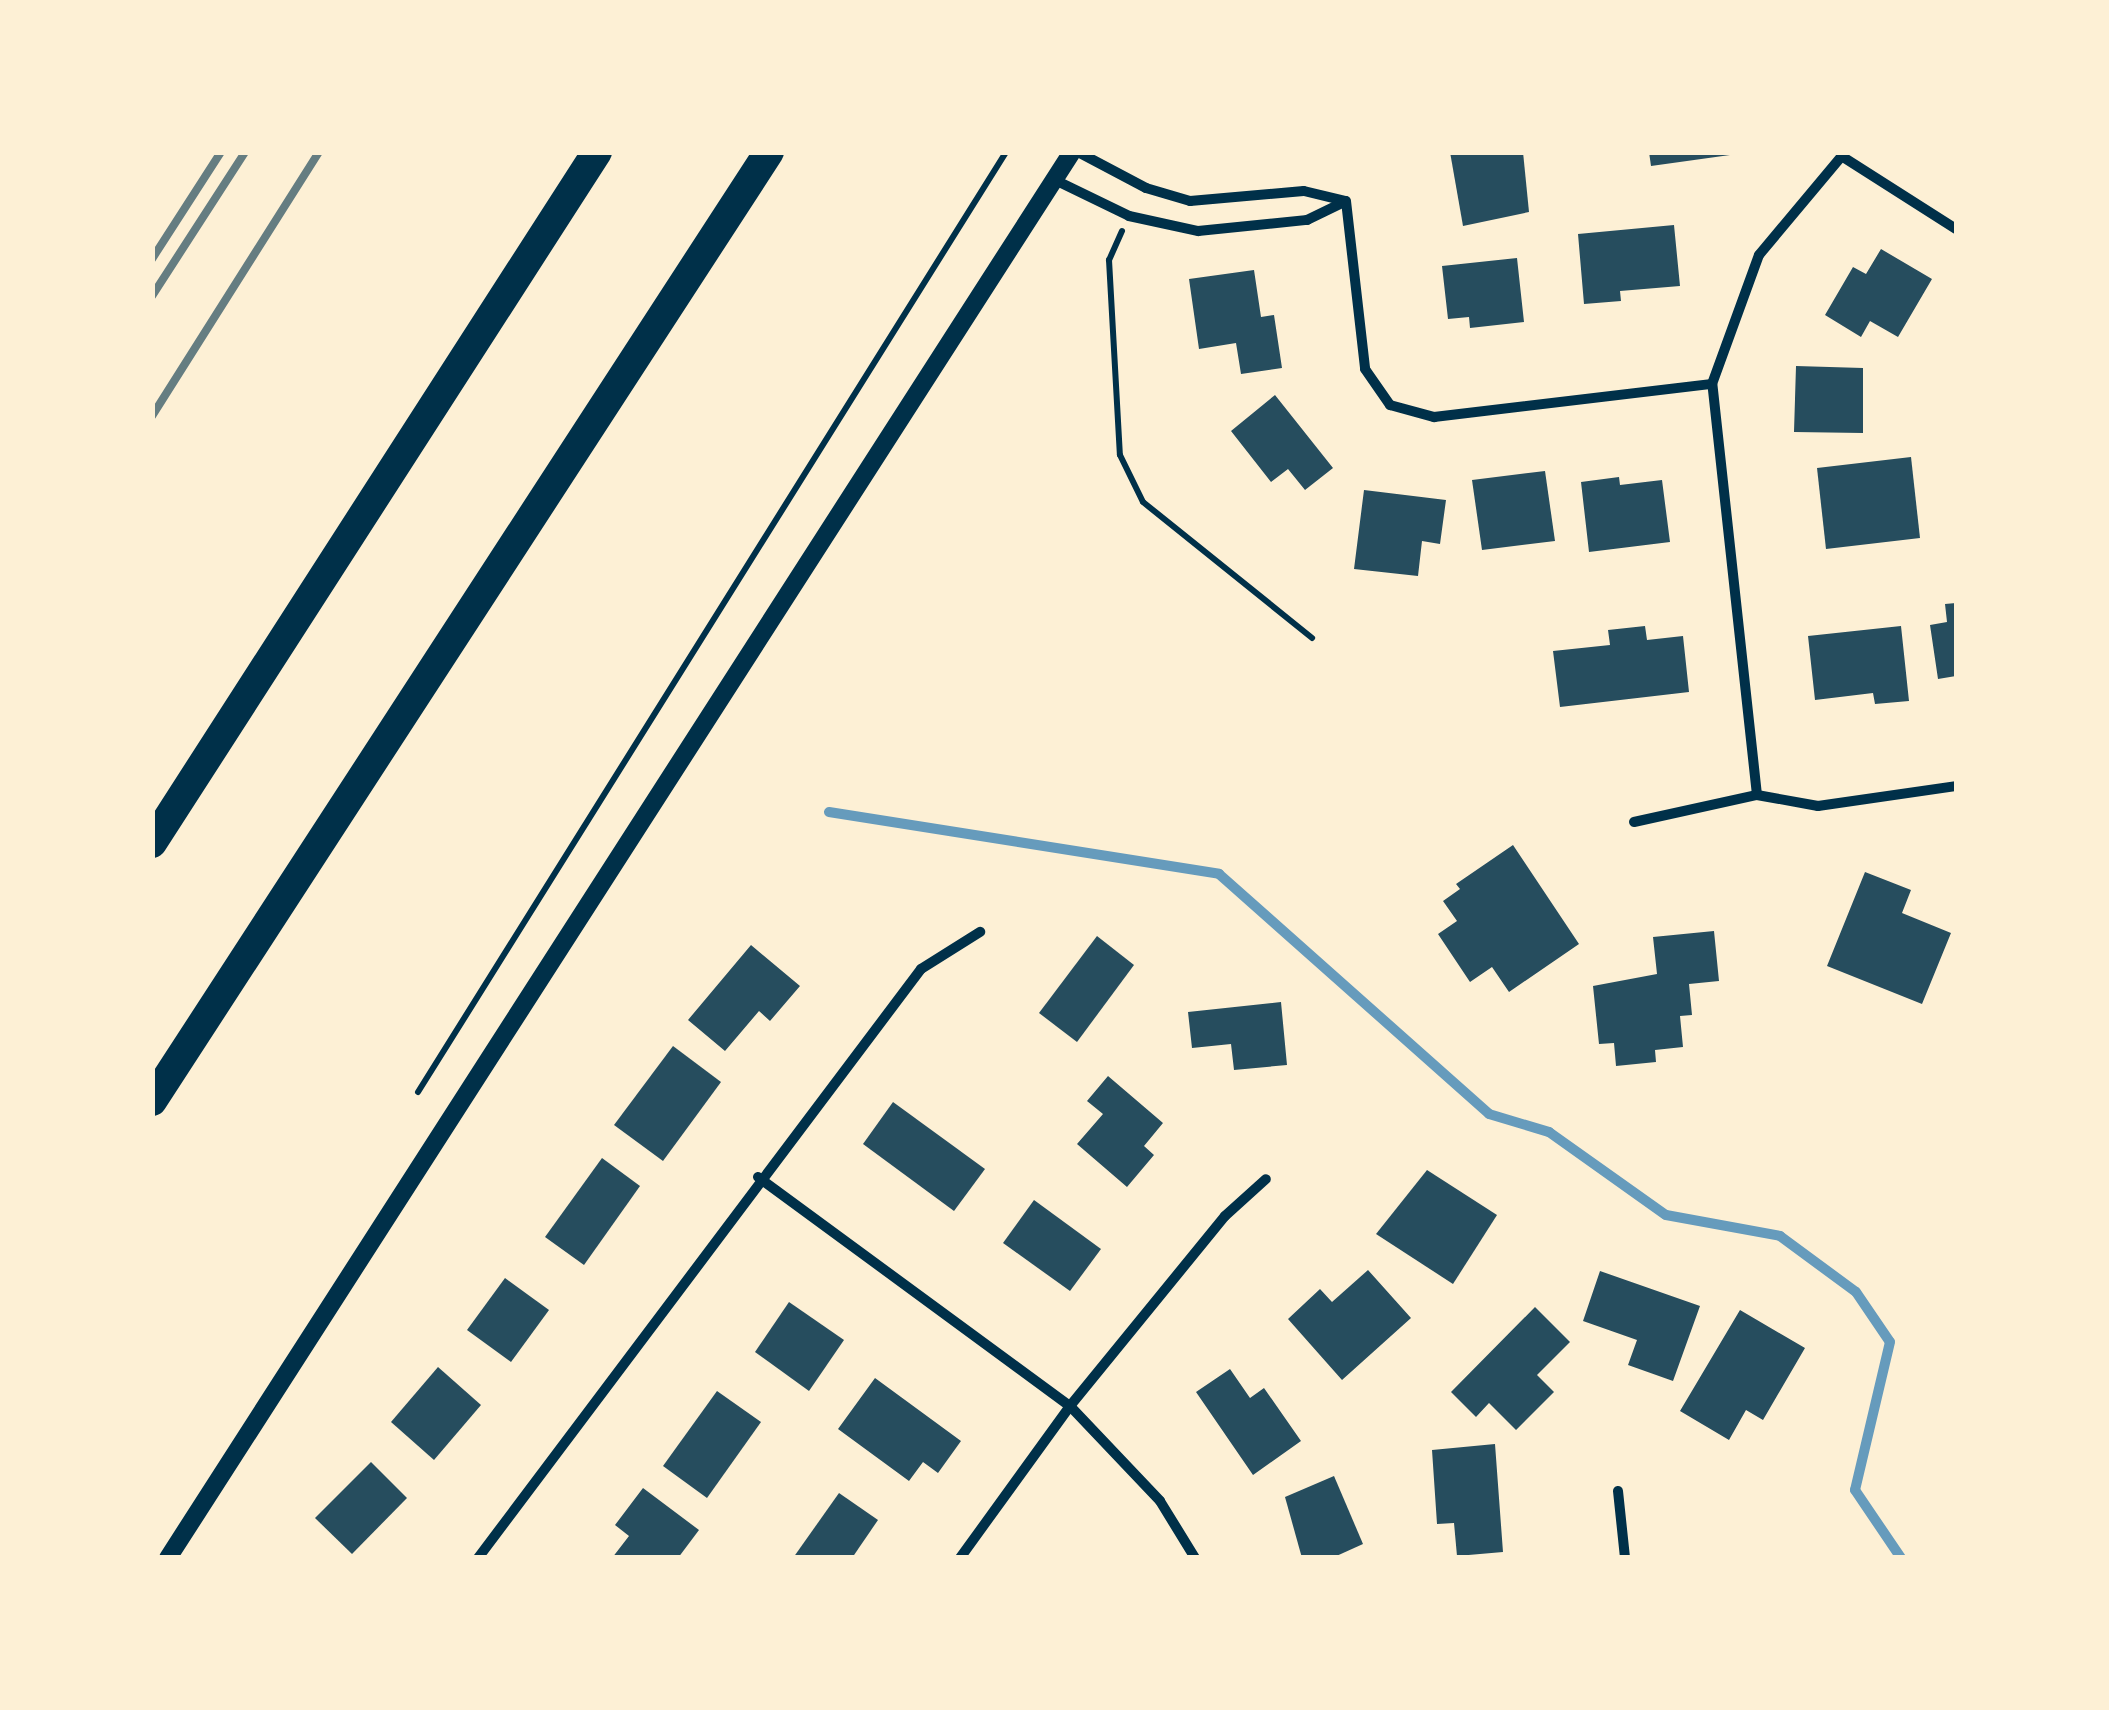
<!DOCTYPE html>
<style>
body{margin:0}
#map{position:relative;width:2109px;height:1710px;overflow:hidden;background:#fdf0d5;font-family:"Fira Sans Condensed",sans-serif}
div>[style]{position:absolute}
.stream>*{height:10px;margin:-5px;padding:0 5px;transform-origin:5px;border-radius:5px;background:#669bbc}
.building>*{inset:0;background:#264d5e}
.path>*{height:6px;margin:-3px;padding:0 3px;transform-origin:3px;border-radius:3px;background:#003049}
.minor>*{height:10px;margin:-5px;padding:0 5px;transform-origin:5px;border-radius:5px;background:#003049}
.tertiary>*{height:18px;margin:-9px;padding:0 9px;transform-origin:9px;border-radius:9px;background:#003049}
.motorway>*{height:30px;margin:-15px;padding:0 15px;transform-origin:15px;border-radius:15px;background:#003049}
.rail>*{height:8px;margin:-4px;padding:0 4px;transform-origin:4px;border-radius:4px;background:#657d81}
span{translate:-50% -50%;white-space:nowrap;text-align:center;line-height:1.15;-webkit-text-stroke:10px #fdf0d5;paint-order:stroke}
.frame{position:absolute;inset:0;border:155px solid #fdf0d5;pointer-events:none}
</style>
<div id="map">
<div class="stream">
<i style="left:829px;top:812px;width:395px;rotate:9deg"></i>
<i style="left:1219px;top:874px;width:361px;rotate:41.6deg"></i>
<i style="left:1489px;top:1114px;width:63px;rotate:16.7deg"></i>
<i style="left:1549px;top:1132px;width:143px;rotate:35.4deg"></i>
<i style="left:1666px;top:1215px;width:116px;rotate:10.4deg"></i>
<i style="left:1780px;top:1236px;width:94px;rotate:36.4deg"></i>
<i style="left:1856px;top:1292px;width:60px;rotate:55.8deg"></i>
<i style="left:1890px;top:1342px;width:152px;rotate:103.3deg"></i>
<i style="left:1855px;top:1490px;width:82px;rotate:55.9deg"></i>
</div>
<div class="building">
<i style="clip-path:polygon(1450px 152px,1523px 152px,1529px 212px,1463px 226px)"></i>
<i style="clip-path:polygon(1649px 152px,1730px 152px,1730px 155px,1651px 166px)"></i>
<i style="clip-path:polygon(1674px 225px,1680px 286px,1620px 291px,1621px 301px,1584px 304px,1578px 234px)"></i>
<i style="clip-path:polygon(1881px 249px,1932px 279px,1898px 337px,1870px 321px,1861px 337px,1825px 315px,1853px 267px,1866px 274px)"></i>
<i style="clip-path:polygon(1517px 258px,1524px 322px,1470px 328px,1469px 317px,1448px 319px,1442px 266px)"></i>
<i style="clip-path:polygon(1254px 270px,1261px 317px,1274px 315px,1282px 368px,1241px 374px,1236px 343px,1199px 349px,1189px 279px)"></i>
<i style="clip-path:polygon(1796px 366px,1863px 368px,1863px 433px,1794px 432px)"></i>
<i style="clip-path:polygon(1275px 395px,1333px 468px,1305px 490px,1288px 469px,1271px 482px,1231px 431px)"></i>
<i style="clip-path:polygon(1911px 457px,1920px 538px,1826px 549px,1817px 468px)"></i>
<i style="clip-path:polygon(1545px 471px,1555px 541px,1482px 550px,1472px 480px)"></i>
<i style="clip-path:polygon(1619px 477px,1620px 485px,1662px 480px,1670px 542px,1589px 552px,1581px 482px)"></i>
<i style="clip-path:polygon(1364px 490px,1446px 500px,1440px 544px,1422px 541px,1418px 576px,1354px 569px)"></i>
<i style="clip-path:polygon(1956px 603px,1956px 676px,1938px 679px,1930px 625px,1947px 622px,1945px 604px)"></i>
<i style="clip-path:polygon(1645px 626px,1647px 640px,1683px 636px,1689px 692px,1560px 707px,1553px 651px,1610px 645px,1608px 630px)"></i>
<i style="clip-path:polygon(1901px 626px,1909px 701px,1875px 704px,1873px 693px,1815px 700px,1808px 636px)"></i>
<i style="clip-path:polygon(1513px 845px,1579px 944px,1509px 992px,1492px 967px,1470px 982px,1438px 934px,1457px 921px,1443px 901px,1460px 889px,1456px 884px)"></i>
<i style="clip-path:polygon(1865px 872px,1911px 890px,1902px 913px,1951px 933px,1922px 1004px,1827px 966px)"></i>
<i style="clip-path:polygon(1714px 931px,1719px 981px,1689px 984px,1692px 1015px,1680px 1016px,1683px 1047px,1655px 1050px,1656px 1062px,1616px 1066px,1614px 1043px,1599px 1044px,1593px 986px,1657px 974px,1653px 937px)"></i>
<i style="clip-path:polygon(1097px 936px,1134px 965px,1077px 1042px,1039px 1013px)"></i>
<i style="clip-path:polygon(751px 945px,800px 986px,770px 1021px,759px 1011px,725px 1051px,688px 1020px)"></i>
<i style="clip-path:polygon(1281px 1002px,1287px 1065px,1234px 1070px,1231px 1044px,1192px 1048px,1188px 1012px)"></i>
<i style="clip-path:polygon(673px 1046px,721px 1082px,663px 1161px,614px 1125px)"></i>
<i style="clip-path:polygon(1108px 1076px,1163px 1123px,1144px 1146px,1154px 1155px,1127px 1187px,1077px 1144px,1103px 1114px,1087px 1101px)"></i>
<i style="clip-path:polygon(893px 1102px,985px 1169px,954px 1211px,863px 1144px)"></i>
<i style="clip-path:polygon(602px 1158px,640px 1186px,584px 1265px,545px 1237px)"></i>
<i style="clip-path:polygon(1427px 1170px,1497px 1215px,1453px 1284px,1376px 1234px)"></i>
<i style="clip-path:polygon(1034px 1200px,1101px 1249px,1070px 1291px,1003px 1243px)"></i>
<i style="clip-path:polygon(1368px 1270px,1411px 1318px,1342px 1380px,1288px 1319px,1320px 1289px,1332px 1302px)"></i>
<i style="clip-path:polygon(1600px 1271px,1700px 1306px,1673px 1381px,1628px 1365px,1637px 1340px,1583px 1321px)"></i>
<i style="clip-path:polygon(505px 1278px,549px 1310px,511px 1362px,467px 1330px)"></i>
<i style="clip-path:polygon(789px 1302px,844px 1340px,809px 1391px,755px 1352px)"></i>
<i style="clip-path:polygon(1535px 1307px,1570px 1342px,1537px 1375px,1554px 1392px,1516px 1430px,1489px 1403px,1476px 1417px,1451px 1392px)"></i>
<i style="clip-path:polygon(1740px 1310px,1805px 1348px,1763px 1420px,1746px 1410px,1729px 1440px,1680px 1411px)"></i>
<i style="clip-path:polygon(438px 1367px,481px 1405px,434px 1460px,391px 1422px)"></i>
<i style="clip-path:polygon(1230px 1369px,1250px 1398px,1264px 1388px,1301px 1441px,1253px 1475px,1196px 1392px)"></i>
<i style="clip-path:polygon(875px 1378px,961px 1441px,938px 1473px,923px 1462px,909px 1481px,838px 1429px)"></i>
<i style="clip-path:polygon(717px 1391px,761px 1422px,707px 1498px,663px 1466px)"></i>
<i style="clip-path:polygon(1495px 1444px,1503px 1552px,1457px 1556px,1454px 1523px,1437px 1524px,1432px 1450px)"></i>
<i style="clip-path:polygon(371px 1462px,407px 1498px,352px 1554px,315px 1518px)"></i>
<i style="clip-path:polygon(1334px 1476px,1363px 1544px,1332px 1558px,1302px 1558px,1285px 1497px)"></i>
<i style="clip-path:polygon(643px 1488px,699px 1530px,678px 1558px,612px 1558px,629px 1536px,615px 1525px)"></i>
<i style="clip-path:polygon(839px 1493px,878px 1520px,852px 1558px,793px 1558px)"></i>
</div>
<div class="path">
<i style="left:1122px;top:231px;width:32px;rotate:114deg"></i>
<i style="left:1109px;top:260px;width:195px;rotate:86.8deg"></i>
<i style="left:1120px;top:455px;width:52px;rotate:63.9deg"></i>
<i style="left:1143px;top:502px;width:217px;rotate:38.8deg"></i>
<i style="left:418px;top:1092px;width:1109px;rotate:-57.97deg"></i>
</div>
<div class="minor">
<i style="left:1078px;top:152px;width:77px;rotate:27.9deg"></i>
<i style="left:1146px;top:188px;width:46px;rotate:16.5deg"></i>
<i style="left:1190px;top:201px;width:114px;rotate:-5deg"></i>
<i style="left:1304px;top:191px;width:42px;rotate:13.7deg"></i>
<i style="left:1843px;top:157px;width:134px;rotate:32.5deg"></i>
<i style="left:1055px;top:180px;width:82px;rotate:25.9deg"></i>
<i style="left:1129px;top:216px;width:71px;rotate:12.3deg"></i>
<i style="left:1198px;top:231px;width:110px;rotate:-5.8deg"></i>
<i style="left:1307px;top:220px;width:43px;rotate:-26deg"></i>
<i style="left:1346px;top:201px;width:169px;rotate:83.5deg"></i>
<i style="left:1365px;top:369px;width:44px;rotate:55.2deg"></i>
<i style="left:1390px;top:405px;width:46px;rotate:15.3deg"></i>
<i style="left:1434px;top:417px;width:280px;rotate:-6.8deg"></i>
<i style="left:1757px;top:795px;width:413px;rotate:-96.2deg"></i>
<i style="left:1712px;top:384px;width:137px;rotate:-70deg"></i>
<i style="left:1759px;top:255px;width:134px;rotate:-50.1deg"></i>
<i style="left:1634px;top:822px;width:126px;rotate:-12.4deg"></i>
<i style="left:1757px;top:795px;width:62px;rotate:10.2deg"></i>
<i style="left:1818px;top:806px;width:139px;rotate:-8.2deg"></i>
<i style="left:758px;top:1177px;width:387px;rotate:36.3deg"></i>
<i style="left:1070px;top:1406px;width:131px;rotate:46.5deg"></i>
<i style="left:1160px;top:1501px;width:67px;rotate:58.4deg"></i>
<i style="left:1618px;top:1491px;width:67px;rotate:84deg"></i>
<i style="left:478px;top:1558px;width:737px;rotate:-53.05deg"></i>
<i style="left:921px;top:969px;width:70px;rotate:-32.1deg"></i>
<i style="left:960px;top:1558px;width:188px;rotate:-54.1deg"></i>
<i style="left:1070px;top:1406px;width:245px;rotate:-50.8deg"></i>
<i style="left:1225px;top:1216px;width:55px;rotate:-42.1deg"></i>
</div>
<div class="tertiary">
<i style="left:168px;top:1558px;width:1672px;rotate:-57.26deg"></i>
</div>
<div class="motorway">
<i style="left:152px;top:843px;width:822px;rotate:-57.22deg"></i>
<i style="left:152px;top:1101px;width:1132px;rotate:-56.97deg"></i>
</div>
<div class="rail">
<i style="left:152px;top:259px;width:127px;rotate:-57.2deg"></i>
<i style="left:152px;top:296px;width:171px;rotate:-57.1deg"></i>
<i style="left:152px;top:416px;width:312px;rotate:-57.7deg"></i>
</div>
<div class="frame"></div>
</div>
